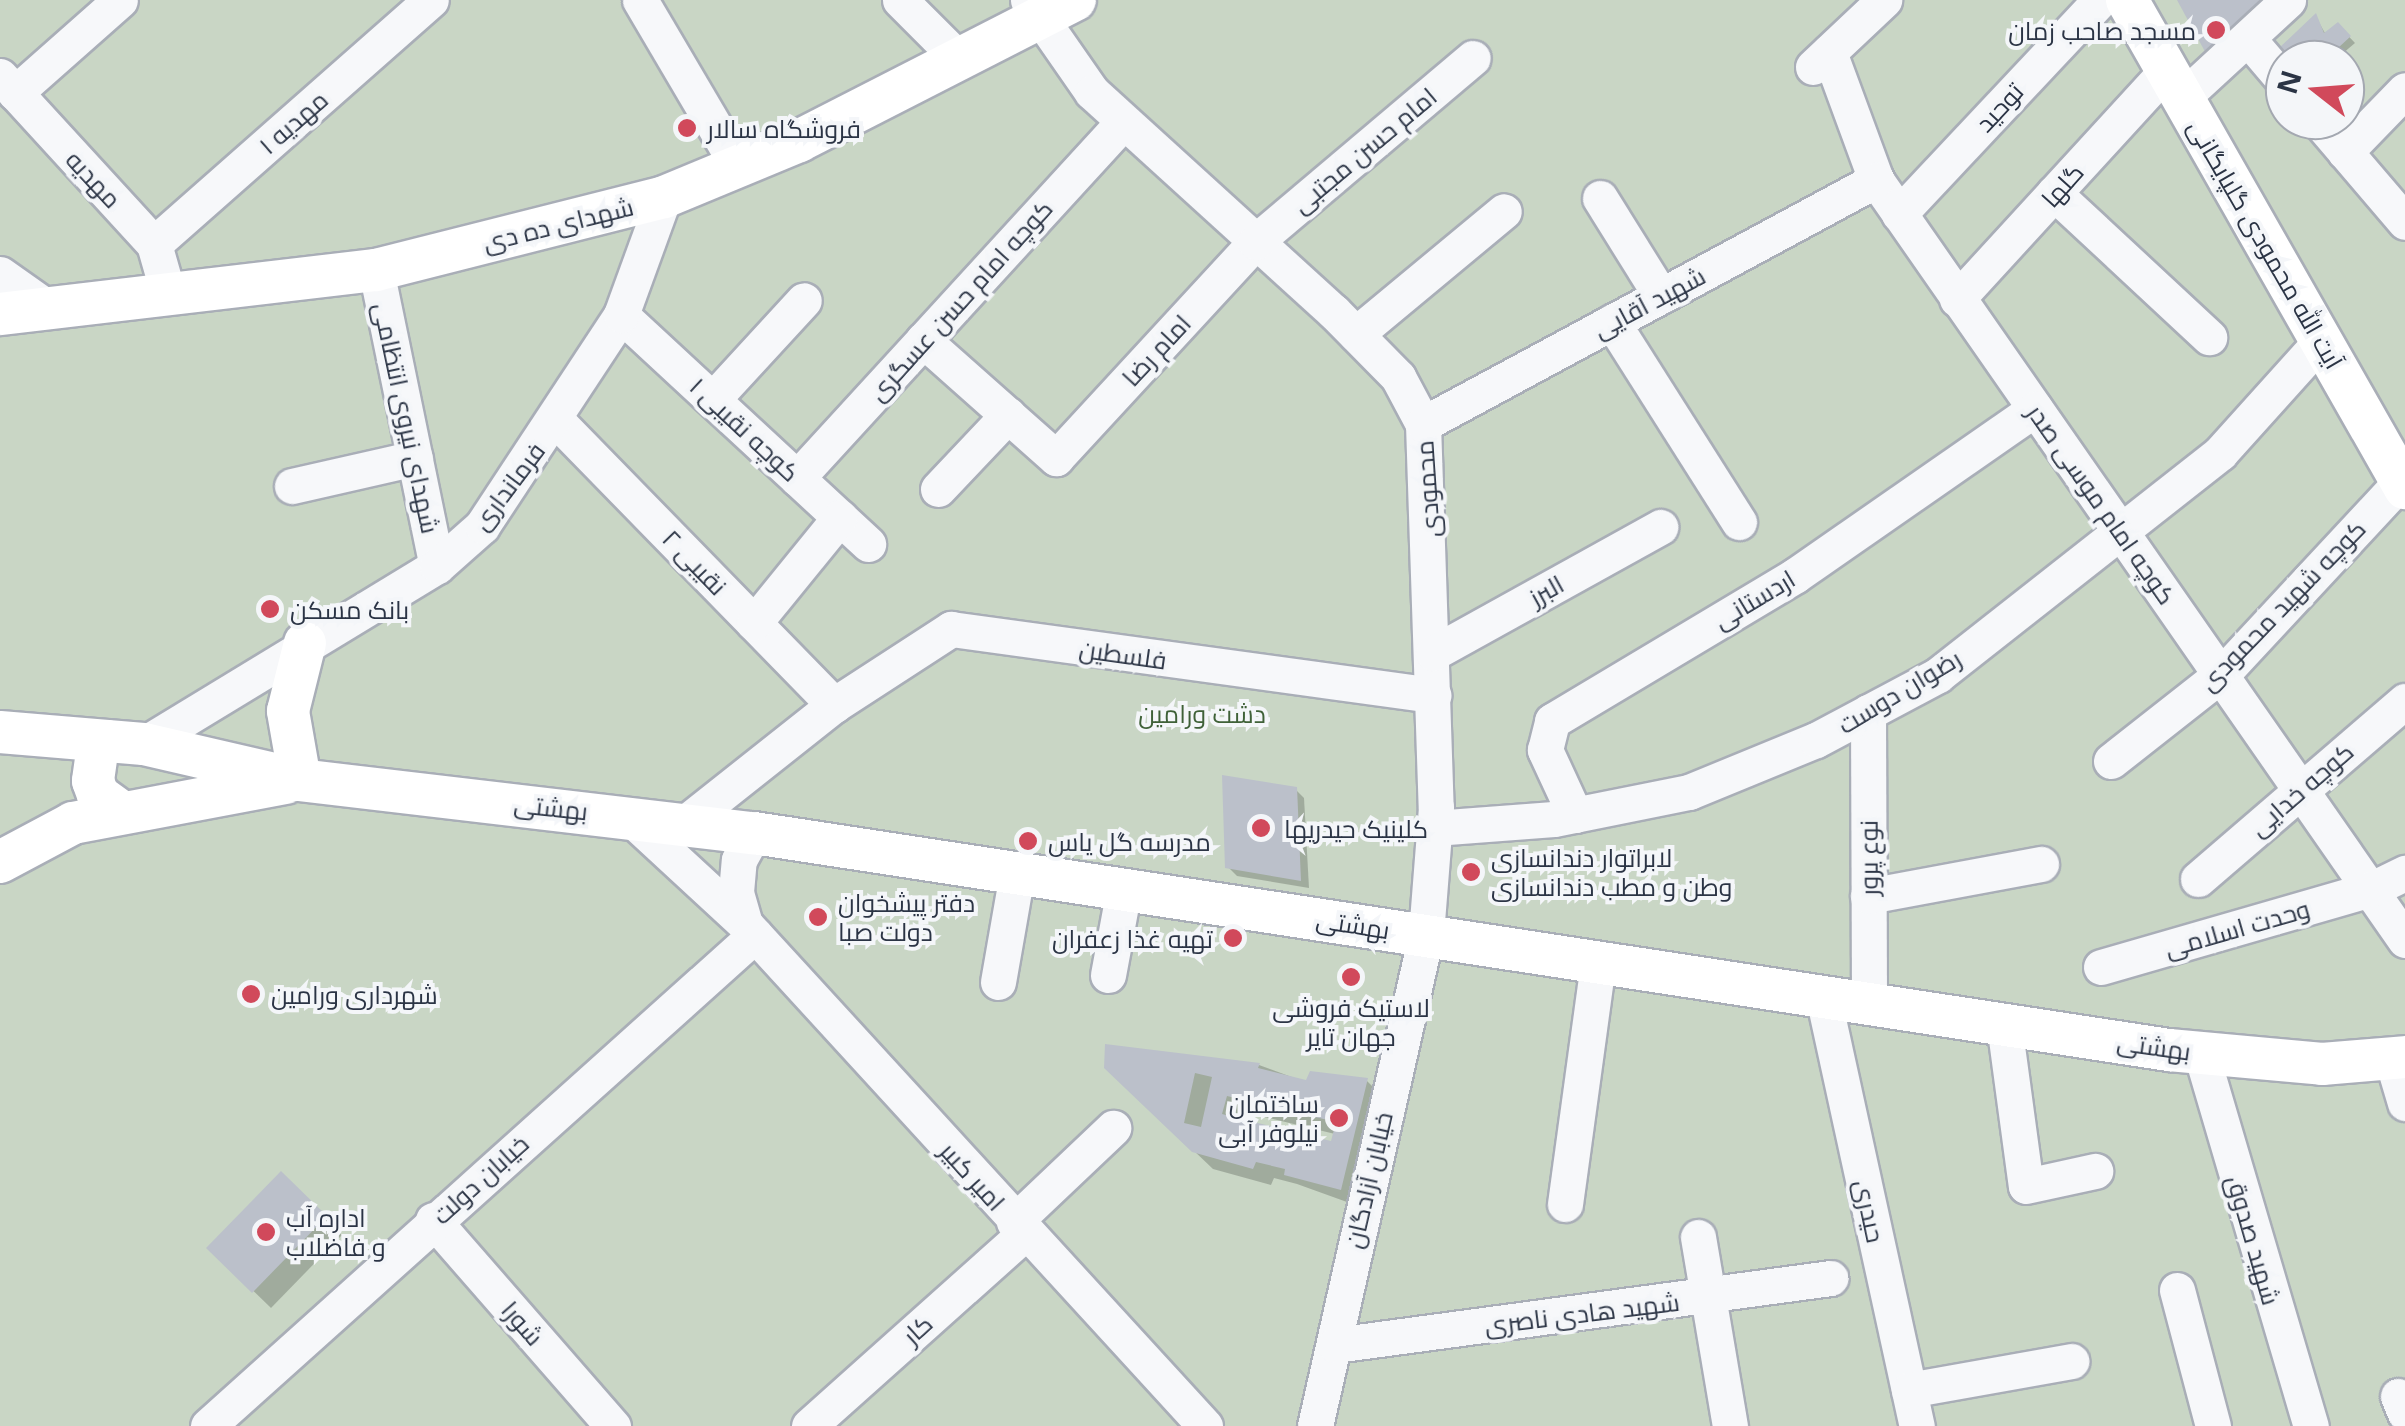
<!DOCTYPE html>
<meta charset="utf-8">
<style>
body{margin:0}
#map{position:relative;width:2405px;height:1426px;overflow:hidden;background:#e4e7ec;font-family:"Noto Sans",Cairo,sans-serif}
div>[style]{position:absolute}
.green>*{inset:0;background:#c9d6c5}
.shadow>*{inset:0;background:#0003}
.building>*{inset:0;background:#bbc0ca}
.roads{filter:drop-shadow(2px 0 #a9aeb7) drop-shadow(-2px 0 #a9aeb7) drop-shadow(0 2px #a9aeb7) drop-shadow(0 -2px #a9aeb7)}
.minor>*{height:35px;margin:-17.5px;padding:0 17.5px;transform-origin:17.5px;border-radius:17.5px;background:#f7f8fa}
.major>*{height:42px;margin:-21px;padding:0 21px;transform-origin:21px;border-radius:21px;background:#fff}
.dots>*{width:28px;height:28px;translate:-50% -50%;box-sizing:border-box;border:5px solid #f4f6f9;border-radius:50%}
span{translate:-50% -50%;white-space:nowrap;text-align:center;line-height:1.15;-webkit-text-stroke:8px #f4f6f9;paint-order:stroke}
.poi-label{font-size:25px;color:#2b3445}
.right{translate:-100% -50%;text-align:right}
.left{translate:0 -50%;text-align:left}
.street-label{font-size:25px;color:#2b3445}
.park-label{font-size:25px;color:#3f6138}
.north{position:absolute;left:2265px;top:40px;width:100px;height:100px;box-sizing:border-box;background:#f4f6f9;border:2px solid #a4a8b1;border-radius:50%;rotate:287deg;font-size:28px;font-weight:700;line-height:40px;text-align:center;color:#2b3445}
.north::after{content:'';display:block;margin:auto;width:35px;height:45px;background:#d1495b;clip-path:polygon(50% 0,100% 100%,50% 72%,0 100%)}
</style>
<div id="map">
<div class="green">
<i style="clip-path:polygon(evenodd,0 0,2405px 0,2405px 1426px,0 1426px,0 0,2285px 60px,2345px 60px,2345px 120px,2285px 120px,2285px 60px)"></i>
</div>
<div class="shadow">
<i style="clip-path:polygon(2316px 17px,2326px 35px,2338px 25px,2355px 43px,2335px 60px,2285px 60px)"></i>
<i style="clip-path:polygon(1296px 790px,1304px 798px,1309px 888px,1237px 876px,1228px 867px)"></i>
<i style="clip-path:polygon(evenodd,1259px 1065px,1308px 1083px,1367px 1081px,1384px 1098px,1358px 1206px,1297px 1184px,1274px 1178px,1271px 1185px,1213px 1169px,1106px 1067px,1259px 1065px,1244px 1112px,1335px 1134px,1333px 1144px,1242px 1122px,1244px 1112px)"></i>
<i style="clip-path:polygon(281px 1174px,342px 1235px,271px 1308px,209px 1248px)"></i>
</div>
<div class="building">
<i style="clip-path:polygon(2177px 0,2269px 0,2209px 59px)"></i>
<i style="clip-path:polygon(2316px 13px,2324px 33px,2338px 22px,2351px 36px,2325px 60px,2285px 60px,2278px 49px)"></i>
<i style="clip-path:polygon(1222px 775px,1297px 787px,1301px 881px,1225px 868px)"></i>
<i style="clip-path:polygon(evenodd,1105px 1044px,1260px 1063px,1258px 1068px,1306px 1080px,1310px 1071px,1368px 1078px,1341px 1190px,1284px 1175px,1285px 1169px,1256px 1162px,1253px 1169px,1192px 1152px,1104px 1068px,1105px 1044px,1195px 1073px,1212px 1077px,1201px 1127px,1184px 1123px,1195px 1073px,1105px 1044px,1227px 1096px,1336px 1122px,1331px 1141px,1222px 1114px,1227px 1096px)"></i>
<i style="clip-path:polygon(281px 1171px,327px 1216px,252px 1293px,206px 1248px)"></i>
</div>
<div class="roads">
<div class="minor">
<i style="left:640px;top:0;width:191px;rotate:59.5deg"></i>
<i style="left:900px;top:0;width:85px;rotate:45deg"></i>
<i style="left:1028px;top:0;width:112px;rotate:55.2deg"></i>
<i style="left:1092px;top:92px;width:326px;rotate:42.3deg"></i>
<i style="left:1333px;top:311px;width:93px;rotate:45.4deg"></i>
<i style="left:1398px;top:377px;width:53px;rotate:62deg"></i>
<i style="left:1423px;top:424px;width:383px;rotate:88.1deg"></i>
<i style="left:1436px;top:807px;width:128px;rotate:94.5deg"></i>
<i style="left:1426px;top:935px;width:503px;rotate:102.74deg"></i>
<i style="left:2250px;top:41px;width:54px;rotate:49.5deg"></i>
<i style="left:1829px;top:52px;width:136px;rotate:69.8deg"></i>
<i style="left:1876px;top:180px;width:926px;rotate:55.16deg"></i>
<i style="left:1813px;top:67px;width:98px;rotate:-43.3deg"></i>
<i style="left:0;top:76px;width:228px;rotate:47.5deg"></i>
<i style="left:154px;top:244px;width:51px;rotate:74.1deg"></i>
<i style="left:15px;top:93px;width:140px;rotate:-41.5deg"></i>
<i style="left:2183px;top:97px;width:143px;rotate:-42.7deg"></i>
<i style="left:2318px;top:120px;width:134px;rotate:49.5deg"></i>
<i style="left:2345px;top:152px;width:86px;rotate:-45.9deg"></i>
<i style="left:2054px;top:193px;width:212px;rotate:42.9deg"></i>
<i style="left:1600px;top:198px;width:115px;rotate:58.1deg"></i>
<i style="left:1899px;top:214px;width:294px;rotate:-46.8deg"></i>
<i style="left:154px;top:244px;width:369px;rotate:-41.4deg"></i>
<i style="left:376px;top:270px;width:302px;rotate:78.4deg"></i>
<i style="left:0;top:274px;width:59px;rotate:35.3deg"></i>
<i style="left:1957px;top:299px;width:311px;rotate:-47.5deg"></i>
<i style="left:621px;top:315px;width:337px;rotate:42.8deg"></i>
<i style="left:1612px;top:322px;width:237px;rotate:57.6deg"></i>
<i style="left:1356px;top:334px;width:192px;rotate:-39.7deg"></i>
<i style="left:923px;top:340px;width:178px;rotate:41.6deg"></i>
<i style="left:1056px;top:458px;width:294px;rotate:-47.3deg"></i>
<i style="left:1255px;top:242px;width:285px;rotate:-40.2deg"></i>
<i style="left:713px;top:399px;width:134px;rotate:-47.4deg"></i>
<i style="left:555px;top:419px;width:400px;rotate:45.7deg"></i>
<i style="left:1423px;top:424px;width:515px;rotate:-28.31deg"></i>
<i style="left:797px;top:478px;width:483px;rotate:-47.5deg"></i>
<i style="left:292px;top:486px;width:126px;rotate:-12.8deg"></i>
<i style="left:938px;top:489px;width:102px;rotate:-46.6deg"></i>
<i style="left:754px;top:623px;width:136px;rotate:-50.9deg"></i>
<i style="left:1433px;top:653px;width:260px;rotate:-29deg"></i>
<i style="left:1868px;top:712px;width:291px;rotate:89.8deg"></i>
<i style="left:144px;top:744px;width:343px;rotate:-31.3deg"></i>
<i style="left:437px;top:566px;width:60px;rotate:-41.6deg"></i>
<i style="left:482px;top:526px;width:253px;rotate:-56.6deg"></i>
<i style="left:621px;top:315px;width:126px;rotate:-70deg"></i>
<i style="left:2111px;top:761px;width:142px;rotate:-38.2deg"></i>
<i style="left:2223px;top:673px;width:267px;rotate:-47.1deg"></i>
<i style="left:627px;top:815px;width:161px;rotate:42.7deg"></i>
<i style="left:745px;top:924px;width:681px;rotate:47.5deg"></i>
<i style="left:1575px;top:815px;width:72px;rotate:-114.8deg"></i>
<i style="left:1545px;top:750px;width:30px;rotate:-76deg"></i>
<i style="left:1552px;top:721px;width:284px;rotate:-30.9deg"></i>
<i style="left:1796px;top:575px;width:291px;rotate:-34.8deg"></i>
<i style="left:685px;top:823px;width:190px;rotate:-38.4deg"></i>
<i style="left:834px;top:705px;width:140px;rotate:-33deg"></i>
<i style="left:951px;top:629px;width:487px;rotate:7.8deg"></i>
<i style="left:1434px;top:828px;width:120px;rotate:-4.3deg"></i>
<i style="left:1554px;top:819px;width:138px;rotate:-11.3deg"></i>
<i style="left:1689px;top:792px;width:137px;rotate:-22.3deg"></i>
<i style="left:1816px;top:740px;width:138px;rotate:-28deg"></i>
<i style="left:1938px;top:675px;width:359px;rotate:-38.2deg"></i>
<i style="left:2220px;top:453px;width:151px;rotate:-48deg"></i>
<i style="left:2198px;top:879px;width:273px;rotate:-40.7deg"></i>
<i style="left:1868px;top:896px;width:176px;rotate:-10.5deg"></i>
<i style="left:745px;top:924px;width:33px;rotate:-106deg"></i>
<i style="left:736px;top:892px;width:32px;rotate:-85deg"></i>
<i style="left:739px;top:860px;width:31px;rotate:-61deg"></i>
<i style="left:2101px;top:967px;width:282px;rotate:-16.1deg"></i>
<i style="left:2372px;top:889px;width:37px;rotate:-26deg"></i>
<i style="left:1108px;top:975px;width:87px;rotate:-79.5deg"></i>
<i style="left:998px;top:982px;width:111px;rotate:-80.1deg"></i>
<i style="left:1823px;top:996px;width:440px;rotate:77.7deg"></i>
<i style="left:2004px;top:1024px;width:163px;rotate:82.3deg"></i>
<i style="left:2026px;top:1186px;width:71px;rotate:-12.3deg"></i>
<i style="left:2201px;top:1053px;width:389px;rotate:73.6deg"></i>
<i style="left:2392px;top:1059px;width:46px;rotate:73.5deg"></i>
<i style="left:1565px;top:1204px;width:244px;rotate:-82.2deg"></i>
<i style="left:433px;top:1220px;width:274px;rotate:48.9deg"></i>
<i style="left:1014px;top:1222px;width:137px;rotate:-43.5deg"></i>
<i style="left:1698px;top:1237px;width:192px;rotate:80.4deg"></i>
<i style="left:2177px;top:1290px;width:141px;rotate:75.2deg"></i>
<i style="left:1335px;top:1345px;width:500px;rotate:-7.7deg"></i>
<i style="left:1909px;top:1390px;width:165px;rotate:-10.1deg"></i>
<i style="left:2398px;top:1396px;width:18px;rotate:68deg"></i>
<i style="left:208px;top:1426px;width:735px;rotate:-41.91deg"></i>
<i style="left:809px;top:1426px;width:290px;rotate:-41.8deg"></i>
</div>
<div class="major">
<i style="left:2127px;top:0;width:562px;rotate:60.33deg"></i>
<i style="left:0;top:314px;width:379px;rotate:-6.7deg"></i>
<i style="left:376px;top:270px;width:297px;rotate:-14.2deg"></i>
<i style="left:664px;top:197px;width:146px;rotate:-22.5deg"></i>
<i style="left:799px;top:141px;width:310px;rotate:-27.1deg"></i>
<i style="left:0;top:732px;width:144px;rotate:4.8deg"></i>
<i style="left:144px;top:744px;width:160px;rotate:13deg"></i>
<i style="left:300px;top:780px;width:457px;rotate:6.7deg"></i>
<i style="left:754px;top:833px;width:1432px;rotate:8.72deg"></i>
<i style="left:2169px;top:1050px;width:154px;rotate:5.2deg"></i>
<i style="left:2322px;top:1064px;width:83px;rotate:-4.8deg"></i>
<i style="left:107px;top:741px;width:15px;rotate:132deg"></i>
<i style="left:97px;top:752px;width:29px;rotate:98deg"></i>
<i style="left:93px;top:781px;width:15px;rotate:70deg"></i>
<i style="left:98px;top:795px;width:29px;rotate:36deg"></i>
<i style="left:300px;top:780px;width:70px;rotate:-99.9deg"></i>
<i style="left:288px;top:711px;width:70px;rotate:-76deg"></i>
<i style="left:0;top:862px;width:83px;rotate:-28.1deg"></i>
<i style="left:73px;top:823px;width:216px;rotate:-10.7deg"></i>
</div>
</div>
<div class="dots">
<i style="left:2216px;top:30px;background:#d1495b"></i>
<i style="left:687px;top:128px;background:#d1495b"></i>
<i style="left:270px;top:609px;background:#d1495b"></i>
<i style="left:1261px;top:828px;background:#d1495b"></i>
<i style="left:1028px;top:841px;background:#d1495b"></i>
<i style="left:1471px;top:872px;background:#d1495b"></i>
<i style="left:818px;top:917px;background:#d1495b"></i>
<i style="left:1233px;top:938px;background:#d1495b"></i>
<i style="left:1351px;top:977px;background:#d1495b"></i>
<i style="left:251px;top:994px;background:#d1495b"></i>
<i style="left:1339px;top:1118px;background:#d1495b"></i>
<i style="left:266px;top:1232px;background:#d1495b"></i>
</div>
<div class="poi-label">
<span class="right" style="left:2196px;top:30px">مسجد صاحب زمان</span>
<span class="left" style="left:707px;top:128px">فروشگاه سالار</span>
<span class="left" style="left:290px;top:609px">بانک مسکن</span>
<span class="left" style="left:1284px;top:828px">کلینیک حیدریها</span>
<span class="left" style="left:1048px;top:841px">مدرسه گل یاس</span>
<span class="left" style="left:1491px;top:872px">لابراتوار دندانسازی<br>وطن و مطب دندانسازی</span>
<span class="left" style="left:838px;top:917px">دفتر پیشخوان<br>دولت صبا</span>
<span class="right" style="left:1213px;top:938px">تهیه غذا زعفران</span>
<span class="left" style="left:271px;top:994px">شهرداری ورامین</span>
<span style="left:1351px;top:1022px">لاستیک فروشی<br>جهان تایر</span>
<span class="right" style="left:1319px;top:1118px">ساختمان<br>نیلوفر آبی</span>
<span class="left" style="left:286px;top:1232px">اداره آب<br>و فاضلاب</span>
</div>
<div class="street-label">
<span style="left:1999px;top:107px;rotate:-47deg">توحید</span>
<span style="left:293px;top:122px;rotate:-41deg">مهدیه ۱</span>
<span style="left:1364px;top:150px;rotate:-40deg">امام حسن مجتبی</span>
<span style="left:94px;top:179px;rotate:47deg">مهدیه</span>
<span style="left:2062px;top:185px;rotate:-48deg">گلها</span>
<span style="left:558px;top:224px;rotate:-14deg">شهدای ده دی</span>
<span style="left:2266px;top:244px;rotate:60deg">آیت الله محمودی گلپایگانی</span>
<span style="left:960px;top:300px;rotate:-48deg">کوچه امام حسن عسگری</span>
<span style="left:1649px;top:302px;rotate:-28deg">شهید آقایی</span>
<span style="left:1156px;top:350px;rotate:-47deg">امام رضا</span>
<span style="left:407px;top:418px;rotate:78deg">شهدای نیروی انتظامی</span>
<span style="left:745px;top:429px;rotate:43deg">کوچه نقیبی ۱</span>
<span style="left:508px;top:486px;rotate:-53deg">فرمانداری</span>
<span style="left:1427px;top:489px;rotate:-94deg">محمودی</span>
<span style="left:2102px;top:504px;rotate:55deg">کوچه امام موسی صدر</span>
<span style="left:695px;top:562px;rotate:46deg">نقیبی ۲</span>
<span style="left:1546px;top:590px;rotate:-29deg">البرز</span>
<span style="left:1754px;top:599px;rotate:-31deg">اردستانی</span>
<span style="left:2282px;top:605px;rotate:-46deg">کوچه شهید محمودی</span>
<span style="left:1123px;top:654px;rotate:8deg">فلسطین</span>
<span style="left:1899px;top:691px;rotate:-31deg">رضوان دوست</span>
<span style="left:2301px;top:789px;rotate:-41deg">کوچه خدایی</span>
<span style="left:551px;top:807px;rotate:6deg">بهشتی</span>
<span style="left:1868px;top:858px;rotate:-90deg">نوع پرور</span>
<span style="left:1353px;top:924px;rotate:9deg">بهشتی</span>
<span style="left:2237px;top:928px;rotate:-16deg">وحدت اسلامی</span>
<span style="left:2154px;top:1046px;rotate:8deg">بهشتی</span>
<span style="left:973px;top:1176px;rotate:48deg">امیر کبیر</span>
<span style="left:480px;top:1179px;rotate:-42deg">خیابان دولت</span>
<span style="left:1368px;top:1180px;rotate:-77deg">خیابان آزادگان</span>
<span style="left:1870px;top:1211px;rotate:78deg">حیدری</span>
<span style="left:2254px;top:1240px;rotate:74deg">شهید صدوق</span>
<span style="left:1582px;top:1313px;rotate:-7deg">شهید هادی ناصری</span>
<span style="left:523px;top:1323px;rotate:49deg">شورا</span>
<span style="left:917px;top:1329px;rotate:-42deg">کار</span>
</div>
<div class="park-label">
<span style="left:1202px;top:713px">دشت ورامین</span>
</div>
<div class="north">N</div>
</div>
